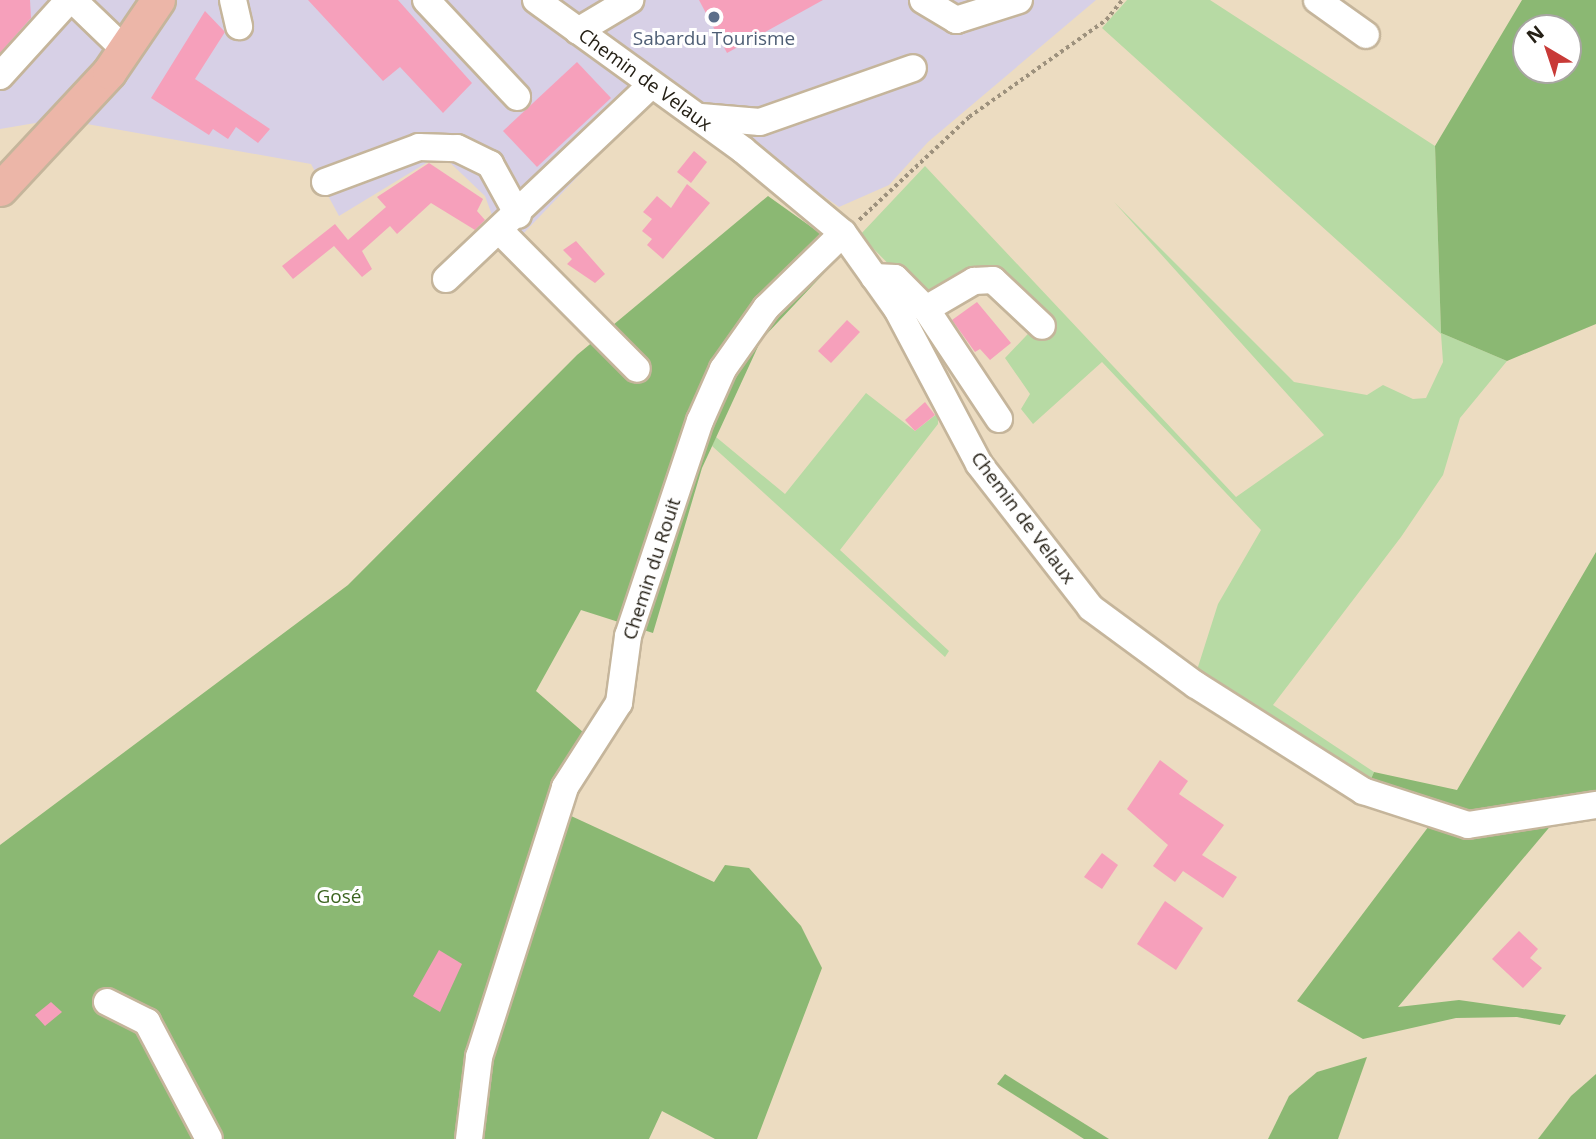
<!DOCTYPE html>
<meta charset="utf-8">
<style>
body{margin:0}
#map{position:relative;width:1596px;height:1139px;overflow:hidden;background:#ecdcc1;font-family:"Open Sans",sans-serif}
div>[style]{position:absolute}
.commercial>*{inset:0;background:#d7d0e6}
.green>*{inset:0;background:#b7daa4}
.forest>*{inset:0;background:#8bb873}
.building>*{inset:0;background:#f6a0bb}
.path>*{height:3.5px;margin-top:-1.75px;transform-origin:0;background:repeating-linear-gradient(90deg,#9d917d 0 3.5px,transparent 0 7px)}
.roads{filter:drop-shadow(2px 0 #c5b59b) drop-shadow(-2px 0 #c5b59b) drop-shadow(0 2px #c5b59b) drop-shadow(0 -2px #c5b59b)}
.minor>*{height:26px;margin:-13px;padding:0 13px;transform-origin:13px;border-radius:13px;background:#fff}
.major>*{height:33px;margin:-16.5px;padding:0 16.5px;transform-origin:16.5px;border-radius:16.5px;background:#ecb6a8}
.dots>*{width:19px;height:19px;translate:-50% -50%;box-sizing:border-box;border:4px solid #fff;border-radius:50%}
span{translate:-50% -50%;white-space:nowrap;text-align:center;line-height:1.15;-webkit-text-stroke:6px #fff;paint-order:stroke}
.service-label{font-size:19px;color:#4e5e75}
.street-label{font-size:19px;color:#252016}
.park-label{font-size:19px;color:#3b641f}
.north{position:absolute;left:1512px;top:14px;width:70px;height:70px;box-sizing:border-box;background:#fff;border:2px solid #a8a6a2;border-radius:50%;rotate:321deg;font-size:19px;font-weight:700;line-height:28px;text-align:center;color:#252016}
.north::after{content:'';display:block;margin:auto;width:24px;height:32px;background:#c83a37;clip-path:polygon(50% 0,100% 100%,50% 72%,0 100%)}
</style>
<div id="map">
<div class="commercial">
<i style="clip-path:polygon(0 0,1096px 0,928px 142px,889px 185px,839px 207px,666px 84px,522px 235px,496px 226px,485px 196px,441px 154px,339px 216px,311px 164px,59px 119px,0 129px)"></i>
</div>
<div class="green">
<i style="clip-path:polygon(1127px 0,1210px 0,1435px 146px,1441px 333px,1507px 361px,1460px 418px,1443px 475px,1401px 537px,1273px 705px,1374px 772px,1371px 779px,1197px 670px,1218px 604px,1261px 530px,1102px 362px,1033px 424px,1021px 409px,1030px 394px,1005px 358px,1043px 318px,1013px 279px,984px 271px,937px 295px,913px 289px,860px 235px,925px 166px,1236px 497px,1324px 435px,1114px 202px,1294px 382px,1367px 395px,1383px 385px,1413px 399px,1426px 398px,1443px 362px,1441px 334px,1102px 28px)"></i>
<i style="clip-path:polygon(866px 393px,915px 431px,938px 413px,938px 424px,840px 550px,949px 651px,945px 657px,712px 446px,716px 437px,785px 494px)"></i>
</div>
<div class="forest">
<i style="clip-path:polygon(evenodd,1522px 0,1596px 0,1596px 324px,1507px 361px,1441px 333px,1435px 146px,1522px 0,1526px 28px,1568px 28px,1568px 70px,1526px 70px,1526px 28px)"></i>
<i style="clip-path:polygon(768px 196px,845px 251px,761px 340px,702px 468px,653px 633px,581px 610px,536px 691px,599px 746px,569px 815px,714px 882px,725px 865px,749px 868px,801px 926px,822px 968px,757px 1139px,715px 1139px,662px 1111px,649px 1139px,0 1139px,0 845px,348px 585px,577px 355px)"></i>
<i style="clip-path:polygon(1596px 552px,1596px 794px,1574px 798px,1398px 1007px,1459px 1000px,1566px 1015px,1560px 1025px,1517px 1017px,1456px 1018px,1363px 1039px,1297px 1001px,1441px 810px,1371px 779px,1374px 772px,1457px 790px)"></i>
<i style="clip-path:polygon(1367px 1057px,1338px 1139px,1268px 1139px,1289px 1096px,1317px 1072px)"></i>
<i style="clip-path:polygon(1005px 1074px,1109px 1139px,1084px 1139px,997px 1084px)"></i>
<i style="clip-path:polygon(1596px 1074px,1596px 1139px,1538px 1139px,1571px 1096px)"></i>
</div>
<div class="building">
<i style="clip-path:polygon(0 0,30px 0,31px 18px,0 53px)"></i>
<i style="clip-path:polygon(308px 0,398px 0,472px 83px,443px 113px,400px 67px,383px 81px)"></i>
<i style="clip-path:polygon(699px 0,823px 0,727px 53px)"></i>
<i style="clip-path:polygon(205px 11px,225px 32px,195px 79px,270px 129px,258px 143px,236px 127px,228px 139px,213px 129px,209px 135px,151px 98px)"></i>
<i style="clip-path:polygon(577px 62px,611px 98px,537px 167px,503px 131px)"></i>
<i style="clip-path:polygon(694px 151px,707px 162px,691px 183px,677px 172px)"></i>
<i style="clip-path:polygon(429px 163px,483px 199px,477px 211px,485px 220px,475px 230px,431px 203px,397px 234px,390px 226px,362px 251px,372px 269px,362px 277px,334px 246px,293px 279px,282px 266px,335px 224px,348px 240px,386px 207px,377px 197px)"></i>
<i style="clip-path:polygon(687px 184px,710px 203px,663px 259px,647px 245px,652px 239px,642px 231px,652px 219px,643px 212px,657px 196px,671px 208px)"></i>
<i style="clip-path:polygon(576px 241px,605px 274px,595px 283px,567px 264px,572px 259px,563px 250px)"></i>
<i style="clip-path:polygon(977px 302px,1011px 343px,990px 360px,980px 349px,975px 352px,952px 320px)"></i>
<i style="clip-path:polygon(847px 320px,860px 332px,831px 363px,818px 351px)"></i>
<i style="clip-path:polygon(925px 402px,935px 415px,915px 431px,905px 420px)"></i>
<i style="clip-path:polygon(1160px 760px,1188px 781px,1179px 794px,1224px 825px,1202px 855px,1237px 877px,1223px 898px,1183px 871px,1175px 882px,1153px 866px,1168px 845px,1127px 809px)"></i>
<i style="clip-path:polygon(1102px 853px,1118px 865px,1102px 889px,1084px 877px)"></i>
<i style="clip-path:polygon(1165px 901px,1203px 928px,1176px 970px,1137px 944px)"></i>
<i style="clip-path:polygon(1519px 931px,1538px 949px,1530px 958px,1542px 968px,1523px 988px,1492px 959px)"></i>
<i style="clip-path:polygon(439px 950px,462px 964px,440px 1012px,413px 996px)"></i>
<i style="clip-path:polygon(51px 1002px,62px 1012px,45px 1026px,35px 1015px)"></i>
</div>
<div class="path">
<i style="left:859px;top:220px;width:151px;rotate:-43.1deg"></i>
<i style="left:969px;top:117px;width:168px;rotate:-35.3deg"></i>
<i style="left:1106px;top:20px;width:26px;rotate:-51deg"></i>
</div>
<div class="roads">
<div class="minor">
<i style="left:73px;top:0;width:72px;rotate:43.9deg"></i>
<i style="left:233px;top:0;width:27px;rotate:77deg"></i>
<i style="left:426px;top:0;width:133px;rotate:46.8deg"></i>
<i style="left:536px;top:0;width:256px;rotate:35.9deg"></i>
<i style="left:743px;top:150px;width:130px;rotate:39.7deg"></i>
<i style="left:843px;top:233px;width:93px;rotate:54.6deg"></i>
<i style="left:897px;top:309px;width:175px;rotate:62.1deg"></i>
<i style="left:979px;top:464px;width:182px;rotate:52.1deg"></i>
<i style="left:1091px;top:608px;width:130px;rotate:36.3deg"></i>
<i style="left:1196px;top:685px;width:198px;rotate:32.4deg"></i>
<i style="left:1363px;top:791px;width:110px;rotate:17.9deg"></i>
<i style="left:1468px;top:825px;width:130px;rotate:-8.9deg"></i>
<i style="left:923px;top:0;width:39px;rotate:31deg"></i>
<i style="left:956px;top:20px;width:66px;rotate:-17.6deg"></i>
<i style="left:1317px;top:0;width:60px;rotate:35.5deg"></i>
<i style="left:578px;top:31px;width:61px;rotate:-30.8deg"></i>
<i style="left:0;top:76px;width:103px;rotate:-47.8deg"></i>
<i style="left:701px;top:117px;width:59px;rotate:4.8deg"></i>
<i style="left:760px;top:122px;width:162px;rotate:-19.4deg"></i>
<i style="left:325px;top:182px;width:100px;rotate:-20.4deg"></i>
<i style="left:419px;top:147px;width:38px;rotate:2deg"></i>
<i style="left:457px;top:148px;width:37px;rotate:26deg"></i>
<i style="left:490px;top:164px;width:58px;rotate:61.2deg"></i>
<i style="left:500px;top:231px;width:194px;rotate:45.2deg"></i>
<i style="left:874px;top:277px;width:21px;rotate:3deg"></i>
<i style="left:895px;top:278px;width:44px;rotate:45deg"></i>
<i style="left:926px;top:309px;width:56px;rotate:-30.3deg"></i>
<i style="left:974px;top:281px;width:19px;rotate:-3deg"></i>
<i style="left:993px;top:280px;width:67px;rotate:43.2deg"></i>
<i style="left:446px;top:279px;width:281px;rotate:-43.4deg"></i>
<i style="left:926px;top:309px;width:132px;rotate:56.4deg"></i>
<i style="left:107px;top:1002px;width:45px;rotate:26.6deg"></i>
<i style="left:147px;top:1022px;width:132px;rotate:62.1deg"></i>
<i style="left:469px;top:1139px;width:83px;rotate:-83deg"></i>
<i style="left:479px;top:1057px;width:283px;rotate:-72.3deg"></i>
<i style="left:565px;top:787px;width:100px;rotate:-57.3deg"></i>
<i style="left:619px;top:703px;width:68px;rotate:-82.3deg"></i>
<i style="left:628px;top:636px;width:227px;rotate:-71.5deg"></i>
<i style="left:700px;top:421px;width:57px;rotate:-66.1deg"></i>
<i style="left:723px;top:369px;width:75px;rotate:-54.8deg"></i>
<i style="left:766px;top:308px;width:107px;rotate:-44.2deg"></i>
</div>
<div class="major">
<i style="left:0;top:189px;width:160px;rotate:-47deg"></i>
<i style="left:109px;top:72px;width:87px;rotate:-55.8deg"></i>
</div>
</div>
<div class="dots">
<i style="left:714px;top:17px;background:#5c6f8a"></i>
</div>
<div class="service-label">
<span style="left:714px;top:39px">Sabardu Tourisme</span>
</div>
<div class="street-label">
<span style="left:645px;top:80px;rotate:36deg">Chemin de Velaux</span>
<span style="left:1023px;top:518px;rotate:53deg">Chemin de Velaux</span>
<span style="left:652px;top:569px;rotate:-72deg">Chemin du Rouit</span>
</div>
<div class="park-label">
<span style="left:339px;top:897px">Gosé</span>
</div>
<div class="north">N</div>
</div>
